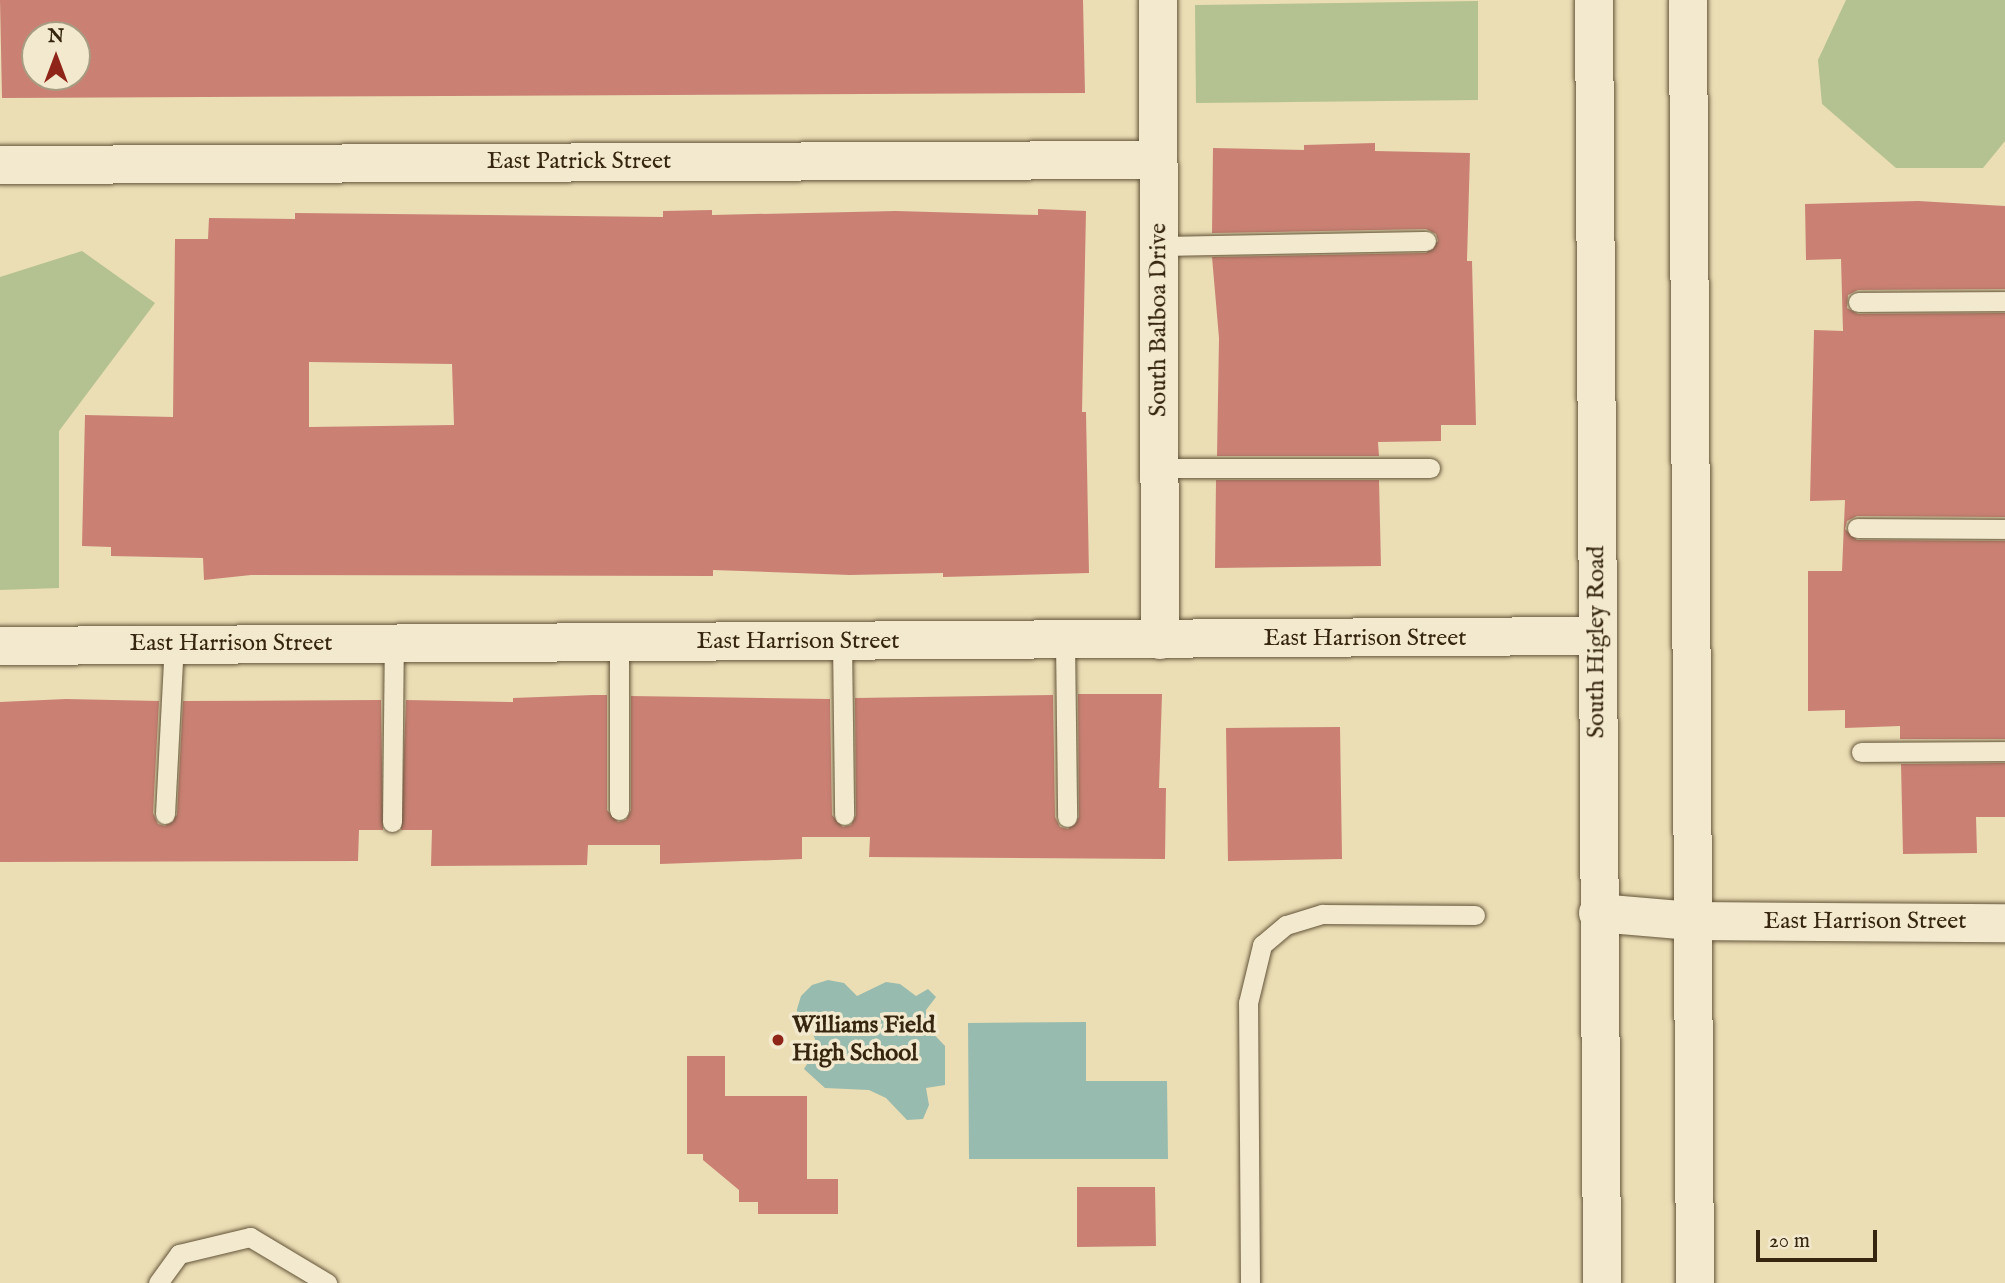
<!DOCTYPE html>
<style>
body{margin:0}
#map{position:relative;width:2005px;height:1283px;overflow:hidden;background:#ebddb4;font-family:"IM FELL English",serif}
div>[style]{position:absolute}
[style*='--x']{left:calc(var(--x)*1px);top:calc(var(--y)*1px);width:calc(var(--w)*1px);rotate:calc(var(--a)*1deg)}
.green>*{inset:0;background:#b3c290}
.water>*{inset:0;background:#98bbaf}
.building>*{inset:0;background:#ca8174}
.roads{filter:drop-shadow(0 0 2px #635439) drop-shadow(0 0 2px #635439)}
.lane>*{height:19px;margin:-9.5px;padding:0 9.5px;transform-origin:9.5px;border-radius:9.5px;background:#f2e9ce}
.street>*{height:38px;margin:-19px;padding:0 19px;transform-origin:19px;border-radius:19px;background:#f2e9ce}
.secondary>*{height:38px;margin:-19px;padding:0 19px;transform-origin:19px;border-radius:19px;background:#f2e9ce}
.dots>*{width:19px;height:19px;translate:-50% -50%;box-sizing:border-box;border:4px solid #f2e9ce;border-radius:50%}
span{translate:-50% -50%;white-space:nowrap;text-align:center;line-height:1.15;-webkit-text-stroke:7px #f2e9ce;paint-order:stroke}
.street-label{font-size:24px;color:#362610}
.poi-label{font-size:24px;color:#362610;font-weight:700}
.left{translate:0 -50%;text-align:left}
.north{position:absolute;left:21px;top:21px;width:70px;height:70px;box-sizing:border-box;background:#f2e9ce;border:2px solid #a79b82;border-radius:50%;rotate:0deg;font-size:19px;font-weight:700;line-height:28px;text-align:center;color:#362610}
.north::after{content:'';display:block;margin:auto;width:24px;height:32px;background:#8f2418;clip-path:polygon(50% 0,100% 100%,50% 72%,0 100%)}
.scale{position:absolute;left:1756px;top:1230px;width:121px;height:32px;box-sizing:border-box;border:4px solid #362610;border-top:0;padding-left:9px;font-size:21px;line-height:24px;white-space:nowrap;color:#362610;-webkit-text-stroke:5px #f2e9ce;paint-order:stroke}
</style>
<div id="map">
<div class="green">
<div style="clip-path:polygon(1846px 0,2005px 0,2005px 141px,1983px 168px,1896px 168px,1822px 104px,1818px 60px)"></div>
<div style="clip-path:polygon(1478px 1px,1478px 100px,1196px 103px,1195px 5px)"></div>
<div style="clip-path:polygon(82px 251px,155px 303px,59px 431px,59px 588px,0 590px,0 277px)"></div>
</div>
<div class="water">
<div style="clip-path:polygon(828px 980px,844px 983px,857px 996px,886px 982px,900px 984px,916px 996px,928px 989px,936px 997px,926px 1010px,926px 1026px,945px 1046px,945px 1085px,926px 1088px,929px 1105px,923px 1119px,907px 1120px,886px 1098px,869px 1090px,825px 1088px,804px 1069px,818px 1046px,812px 1032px,797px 1023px,797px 1009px,801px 996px,812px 985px)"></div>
<div style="clip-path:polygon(1086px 1022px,1086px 1081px,1167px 1081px,1168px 1159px,969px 1159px,968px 1023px)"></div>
</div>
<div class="building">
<div style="clip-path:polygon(evenodd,0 0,1083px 0,1085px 93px,2px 98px,0 0,35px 35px,77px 35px,77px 77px,35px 77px,35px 35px)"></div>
<div style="clip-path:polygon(1375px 143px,1375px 151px,1470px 153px,1467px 261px,1472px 261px,1476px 425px,1441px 425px,1441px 441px,1378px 442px,1379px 456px,1217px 456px,1219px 338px,1212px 257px,1426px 253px,1438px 241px,1436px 234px,1426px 229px,1212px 233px,1213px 148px,1304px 150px,1304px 145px)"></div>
<div style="clip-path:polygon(1918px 201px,2005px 206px,2005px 289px,1858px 290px,1848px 295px,1847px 308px,1858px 314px,2005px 313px,2005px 517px,1857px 516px,1847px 521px,1845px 529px,1857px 540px,2005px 541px,2005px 739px,1900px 739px,1900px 726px,1845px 728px,1845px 710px,1808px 711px,1808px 571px,1842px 571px,1845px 500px,1810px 501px,1814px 330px,1843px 331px,1841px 259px,1806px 260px,1805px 204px)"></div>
<div style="clip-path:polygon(evenodd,1038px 209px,1086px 211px,1082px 412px,1086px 412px,1089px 573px,943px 577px,943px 573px,850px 575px,713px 570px,713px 576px,251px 575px,204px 580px,203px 558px,111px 556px,111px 547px,82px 546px,85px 415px,173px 417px,175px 239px,208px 239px,209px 218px,295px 219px,295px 213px,663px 217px,663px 211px,712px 210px,712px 215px,896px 211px,1038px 215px,1038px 209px,309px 362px,452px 364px,454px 425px,309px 427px,309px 362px)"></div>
<div style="clip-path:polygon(1216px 480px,1379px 480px,1381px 566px,1215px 568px)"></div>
<div style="clip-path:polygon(1078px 694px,1162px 694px,1159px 788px,1166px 788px,1165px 859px,869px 857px,870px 837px,802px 837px,802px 859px,660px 864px,660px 845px,588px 845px,587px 865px,431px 866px,432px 830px,401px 830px,406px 700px,513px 702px,513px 698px,593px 695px,607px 695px,607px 810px,618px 822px,626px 820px,631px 810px,631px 696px,830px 699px,832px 815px,843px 827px,851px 825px,856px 815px,855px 698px,1053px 695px,1055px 817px,1060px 827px,1068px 829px,1079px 817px)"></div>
<div style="clip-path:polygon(66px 699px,159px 701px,153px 813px,158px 824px,165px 826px,177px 815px,183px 701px,381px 700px,383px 830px,359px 830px,358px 861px,0 862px,0 702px)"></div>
<div style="clip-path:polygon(1340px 727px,1342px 859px,1228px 861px,1226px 728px)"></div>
<div style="clip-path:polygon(2005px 763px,2005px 817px,1976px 817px,1977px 853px,1903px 854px,1901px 764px)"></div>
<div style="clip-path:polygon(687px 1056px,725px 1056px,725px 1096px,807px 1096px,807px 1179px,838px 1179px,838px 1214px,758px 1214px,758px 1202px,739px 1202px,739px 1190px,703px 1160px,703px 1154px,687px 1154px)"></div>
<div style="clip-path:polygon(1077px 1187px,1155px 1187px,1156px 1246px,1077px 1247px)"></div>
</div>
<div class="roads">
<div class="lane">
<div style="--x:1159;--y:246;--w:267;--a:-1.1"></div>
<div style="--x:1858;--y:302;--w:147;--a:-0.4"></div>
<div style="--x:1160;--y:468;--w:270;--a:0"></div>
<div style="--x:1857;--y:528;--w:148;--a:0.4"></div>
<div style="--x:842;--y:641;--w:174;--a:89.3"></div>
<div style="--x:1065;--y:641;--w:176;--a:89.3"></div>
<div style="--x:619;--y:643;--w:167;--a:90"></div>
<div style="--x:1861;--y:752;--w:144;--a:-0.4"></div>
<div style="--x:165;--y:814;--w:169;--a:-87"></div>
<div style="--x:392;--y:822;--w:179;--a:-89.4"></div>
<div style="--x:158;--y:1283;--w:36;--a:-54"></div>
<div style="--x:179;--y:1254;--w:73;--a:-13.5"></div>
<div style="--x:250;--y:1237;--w:90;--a:30.9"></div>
<div style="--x:1250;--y:1283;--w:280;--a:-90.4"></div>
<div style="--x:1248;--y:1003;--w:60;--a:-76.4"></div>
<div style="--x:1262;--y:945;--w:31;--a:-40"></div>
<div style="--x:1286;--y:925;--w:38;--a:-17"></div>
<div style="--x:1322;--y:914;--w:153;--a:0.4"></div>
</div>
<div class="street">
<div style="--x:1158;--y:0;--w:640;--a:89.82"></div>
<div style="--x:0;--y:165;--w:1158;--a:-0.25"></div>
<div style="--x:0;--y:646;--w:1597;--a:-0.36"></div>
<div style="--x:1598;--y:913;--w:94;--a:4.9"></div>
<div style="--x:1692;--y:921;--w:313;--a:0.4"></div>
</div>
<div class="secondary">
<div style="--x:1594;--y:0;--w:1283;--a:89.64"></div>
<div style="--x:1688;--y:0;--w:1283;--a:89.69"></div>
</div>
</div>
<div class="dots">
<div style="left:778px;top:1040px;background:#8f2418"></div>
</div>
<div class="street-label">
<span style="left:579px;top:162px">East Patrick Street</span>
<span style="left:1159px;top:320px;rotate:-90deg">South Balboa Drive</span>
<span style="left:1365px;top:639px">East Harrison Street</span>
<span style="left:798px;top:642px">East Harrison Street</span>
<span style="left:1597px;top:642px;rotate:-90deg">South Higley Road</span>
<span style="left:231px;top:644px">East Harrison Street</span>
<span style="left:1865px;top:922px">East Harrison Street</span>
</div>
<div class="poi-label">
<span class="left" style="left:792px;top:1040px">Williams Field<br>High School</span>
</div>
<div class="north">N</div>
<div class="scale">20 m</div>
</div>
